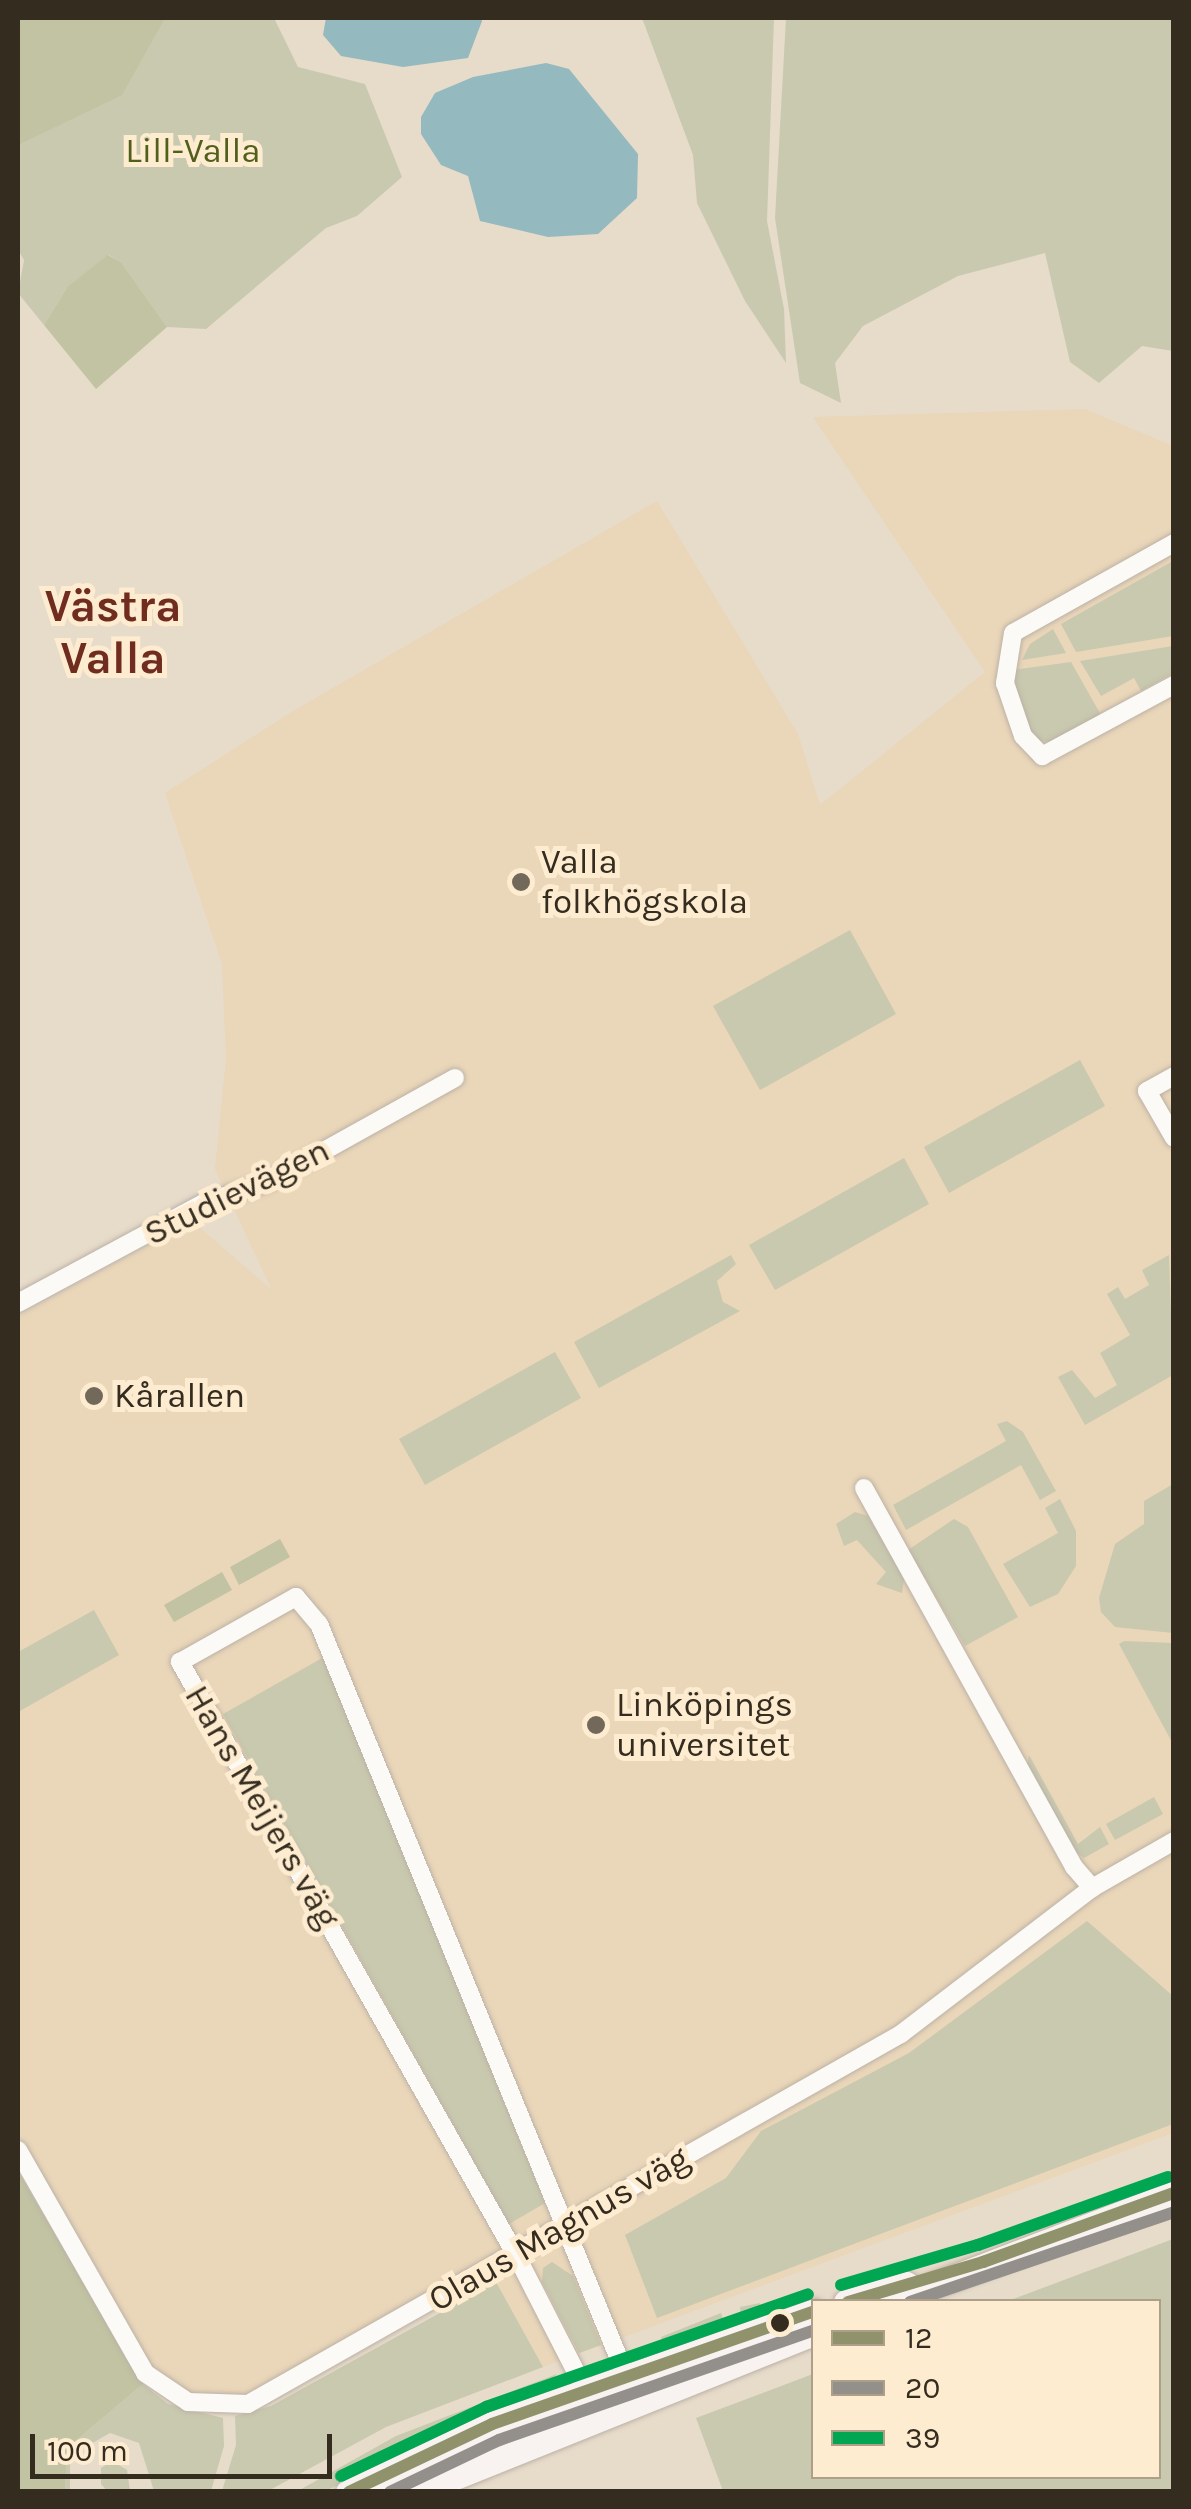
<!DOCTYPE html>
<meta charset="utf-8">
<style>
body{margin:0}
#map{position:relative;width:1191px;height:2509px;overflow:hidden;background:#e7dbca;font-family:Karla,sans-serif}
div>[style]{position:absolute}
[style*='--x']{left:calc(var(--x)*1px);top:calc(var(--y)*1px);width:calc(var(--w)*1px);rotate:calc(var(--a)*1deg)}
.built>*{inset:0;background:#ead6b9}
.green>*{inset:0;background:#c9c9af}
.forest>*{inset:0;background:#c1c3a2}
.water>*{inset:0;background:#94b9be}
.roads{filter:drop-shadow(0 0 2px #bbb2a5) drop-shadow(0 0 2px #bbb2a5)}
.street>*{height:18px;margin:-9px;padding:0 9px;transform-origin:9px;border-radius:9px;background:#fbfaf7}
.secondary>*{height:25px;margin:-12.5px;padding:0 12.5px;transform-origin:12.5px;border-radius:12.5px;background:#f8f3f0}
.bus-1>*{height:12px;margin:-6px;padding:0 6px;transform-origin:6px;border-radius:6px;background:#8f926a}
.bus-2>*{height:12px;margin:-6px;padding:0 6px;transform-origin:6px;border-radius:6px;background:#93908c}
.bus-3>*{height:12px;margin:-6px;padding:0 6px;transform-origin:6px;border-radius:6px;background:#00a651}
.dots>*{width:28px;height:28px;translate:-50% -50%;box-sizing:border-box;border:5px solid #feecd1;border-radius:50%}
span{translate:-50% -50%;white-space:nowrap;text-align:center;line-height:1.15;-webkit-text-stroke:10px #feecd1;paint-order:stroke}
.park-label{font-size:35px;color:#505f1a}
.poi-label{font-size:35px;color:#342c1f}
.left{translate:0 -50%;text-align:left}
.street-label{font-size:35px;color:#342c1f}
.district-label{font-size:45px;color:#702c1e;font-weight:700}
.frame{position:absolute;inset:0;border:20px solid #342c1f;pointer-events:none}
.legend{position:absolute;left:811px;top:2299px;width:350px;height:180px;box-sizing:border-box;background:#feecd1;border:2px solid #ad9f8a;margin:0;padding:12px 18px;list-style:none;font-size:30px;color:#342c1f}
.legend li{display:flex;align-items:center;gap:20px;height:50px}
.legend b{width:50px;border:2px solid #ad9f8a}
.scale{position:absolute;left:30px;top:2434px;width:302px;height:45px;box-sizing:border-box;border:5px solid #342c1f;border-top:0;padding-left:12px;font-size:30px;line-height:35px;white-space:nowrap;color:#342c1f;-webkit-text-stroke:8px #feecd1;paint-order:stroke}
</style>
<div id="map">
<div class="built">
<div style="clip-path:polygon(1085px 409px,1173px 446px,1173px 2133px,543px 2367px,485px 2263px,247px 2396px,200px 2396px,173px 2386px,149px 2365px,18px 2135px,18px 1316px,192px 1221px,272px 1290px,215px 1169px,226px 1058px,222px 964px,165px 793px,293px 711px,657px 501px,798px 734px,820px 805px,985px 672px,813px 417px)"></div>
</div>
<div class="green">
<div style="clip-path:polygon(33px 18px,274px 18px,298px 67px,365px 84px,402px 177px,357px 216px,326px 228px,206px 329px,167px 327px,121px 262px,109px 255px,68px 286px,44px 325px,18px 293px,24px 260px,18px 250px,18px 47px)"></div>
<div style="clip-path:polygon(642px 18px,774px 18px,767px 221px,784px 309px,786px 363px,745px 301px,697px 203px,693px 155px)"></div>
<div style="clip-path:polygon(786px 18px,1173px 18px,1173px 351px,1142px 346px,1099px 383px,1070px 362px,1045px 253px,958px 276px,863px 326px,835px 363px,841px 403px,800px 383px,775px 218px)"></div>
<div style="clip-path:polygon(1173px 561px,1173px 636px,1076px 652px,1061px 624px)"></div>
<div style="clip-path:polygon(1053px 629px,1066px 653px,1022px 660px,1030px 644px)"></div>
<div style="clip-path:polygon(1173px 646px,1173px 673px,1141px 691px,1134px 678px,1101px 696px,1080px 661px)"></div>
<div style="clip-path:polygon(1071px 662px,1101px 715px,1048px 742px,1034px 740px,1014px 707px,1012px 670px)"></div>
<div style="clip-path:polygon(850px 930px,896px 1014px,760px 1090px,713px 1006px)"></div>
<div style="clip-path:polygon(1080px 1060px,1105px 1106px,949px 1193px,924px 1147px)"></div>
<div style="clip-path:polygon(904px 1158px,929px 1204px,775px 1290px,749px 1245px)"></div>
<div style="clip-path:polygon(731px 1255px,736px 1264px,717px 1281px,723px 1302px,740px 1311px,599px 1388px,574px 1342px)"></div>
<div style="clip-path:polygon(1169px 1255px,1173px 1375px,1085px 1425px,1058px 1377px,1072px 1370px,1095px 1398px,1117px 1385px,1100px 1353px,1130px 1335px,1107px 1294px,1118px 1287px,1125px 1299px,1149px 1285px,1142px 1270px)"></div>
<div style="clip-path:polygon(555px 1352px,581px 1398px,425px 1485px,399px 1439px)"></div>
<div style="clip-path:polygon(1007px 1421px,1023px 1432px,1056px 1491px,1040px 1500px,1021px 1465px,906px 1530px,893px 1505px,1006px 1441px,997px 1424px)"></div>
<div style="clip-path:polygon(1173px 1484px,1173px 1633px,1115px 1627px,1101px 1612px,1099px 1598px,1115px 1544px,1144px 1524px,1144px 1501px)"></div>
<div style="clip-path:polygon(1060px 1499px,1076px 1531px,1076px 1566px,1058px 1594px,1030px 1607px,1003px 1564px,1058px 1533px,1045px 1508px)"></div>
<div style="clip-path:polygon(855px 1512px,868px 1516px,904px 1579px,902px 1593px,876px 1584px,886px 1572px,857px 1540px,844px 1546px,836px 1524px)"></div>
<div style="clip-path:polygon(954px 1519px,968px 1527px,1018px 1617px,965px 1646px,908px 1550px)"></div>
<div style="clip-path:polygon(94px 1610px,119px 1655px,18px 1712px,18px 1652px)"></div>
<div style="clip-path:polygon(1124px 1641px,1173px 1643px,1173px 1744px,1119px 1644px)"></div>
<div style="clip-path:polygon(324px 1657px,545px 2203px,509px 2224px,223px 1714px)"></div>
<div style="clip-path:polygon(1029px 1755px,1078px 1844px,1100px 1827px,1109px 1844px,1084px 1858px,1077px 1853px,1027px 1765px)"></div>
<div style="clip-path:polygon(1154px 1797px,1163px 1814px,1115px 1840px,1106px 1824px)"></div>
<div style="clip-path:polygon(1087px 1921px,1173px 1996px,1173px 2124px,657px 2318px,625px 2235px,726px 2178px,761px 2131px,909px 2053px)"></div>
<div style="clip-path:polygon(1173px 2239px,1173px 2491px,723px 2491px,696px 2418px,813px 2374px,814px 2476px,1158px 2476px,1158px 2302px,1008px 2301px)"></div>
<div style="clip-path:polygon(552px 2262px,573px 2276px,601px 2345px,579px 2353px,542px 2282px,543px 2268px)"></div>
<div style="clip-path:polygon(496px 2282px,543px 2367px,386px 2427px,268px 2491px,222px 2491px,236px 2445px,235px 2416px,271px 2406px)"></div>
<div style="clip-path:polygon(760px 2303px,761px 2311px,730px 2329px,666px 2351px,661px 2337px,721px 2313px,724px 2322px,741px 2317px,740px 2307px)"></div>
<div style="clip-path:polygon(557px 2374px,538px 2395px,325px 2491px,296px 2492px,396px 2436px)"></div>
<div style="clip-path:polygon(143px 2384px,168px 2404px,223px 2418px,224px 2446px,211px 2491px,154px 2491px,139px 2443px,110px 2433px,80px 2450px,70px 2465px,70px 2491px,65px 2491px,67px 2448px)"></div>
<div style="clip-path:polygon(112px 2461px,127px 2470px,130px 2491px,107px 2491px,101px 2484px,101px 2468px)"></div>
</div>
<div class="forest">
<div style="clip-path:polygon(18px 18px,165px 18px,122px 95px,18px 145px)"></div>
<div style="clip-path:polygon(108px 255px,121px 262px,167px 327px,96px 389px,44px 325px,68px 286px)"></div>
<div style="clip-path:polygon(280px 1539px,290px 1557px,239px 1585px,230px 1567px)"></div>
<div style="clip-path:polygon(222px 1572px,232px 1590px,174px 1622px,164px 1605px)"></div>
<div style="clip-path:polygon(18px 2171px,143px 2384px,67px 2448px,65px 2491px,18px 2491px)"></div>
</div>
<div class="water">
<div style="clip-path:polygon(326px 18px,481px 18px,482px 21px,468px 58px,403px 67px,341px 56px,323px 35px)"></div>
<div style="clip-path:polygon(546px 63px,569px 69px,638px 154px,637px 198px,598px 234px,548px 237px,480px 221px,468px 176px,441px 165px,421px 134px,421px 117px,435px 93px,473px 77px)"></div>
</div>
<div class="roads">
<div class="street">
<div style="--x:1174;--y:543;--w:184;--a:150.8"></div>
<div style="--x:1013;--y:633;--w:51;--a:99.1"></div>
<div style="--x:1005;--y:683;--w:56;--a:71.2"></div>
<div style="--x:1023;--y:736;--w:28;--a:46"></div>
<div style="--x:1042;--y:756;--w:150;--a:-28.3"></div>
<div style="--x:1174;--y:1076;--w:31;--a:151"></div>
<div style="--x:1147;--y:1091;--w:54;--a:60.1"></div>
<div style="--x:18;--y:1303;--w:211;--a:-28.3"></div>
<div style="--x:204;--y:1203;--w:67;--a:-18.2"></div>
<div style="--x:268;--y:1182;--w:214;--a:-29.1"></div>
<div style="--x:864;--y:1488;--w:433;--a:61"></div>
<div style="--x:1074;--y:1867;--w:28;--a:49"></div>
<div style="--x:18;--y:2150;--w:257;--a:60.3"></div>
<div style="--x:145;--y:2373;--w:52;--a:34"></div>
<div style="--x:188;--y:2402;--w:60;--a:1.9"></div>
<div style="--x:248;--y:2404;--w:751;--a:-29.54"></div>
<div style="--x:901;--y:2034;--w:240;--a:-37.4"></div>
<div style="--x:1092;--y:1888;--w:95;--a:-29.8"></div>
<div style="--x:599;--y:2417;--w:182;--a:-117.1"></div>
<div style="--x:516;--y:2255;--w:682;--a:-119.54"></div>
<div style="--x:180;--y:1662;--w:133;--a:-29.3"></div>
<div style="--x:296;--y:1597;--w:35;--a:50"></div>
<div style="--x:319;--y:1624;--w:841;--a:67.79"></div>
</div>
<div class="secondary">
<div style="--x:846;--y:2302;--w:63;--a:-16.7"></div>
<div style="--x:889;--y:2302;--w:305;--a:-20.9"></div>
<div style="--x:348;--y:2492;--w:159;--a:-25.3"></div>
<div style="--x:492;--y:2424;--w:341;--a:-19.3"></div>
<div style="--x:418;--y:2492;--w:427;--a:-21.9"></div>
</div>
</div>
<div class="bus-1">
<div style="--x:848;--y:2302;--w:141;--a:-16.5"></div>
<div style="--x:983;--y:2262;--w:203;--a:-19.9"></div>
<div style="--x:349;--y:2492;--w:158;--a:-25.4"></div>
<div style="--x:492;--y:2424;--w:341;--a:-19.3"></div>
</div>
<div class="bus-2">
<div style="--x:910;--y:2302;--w:279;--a:-18.8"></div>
<div style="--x:390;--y:2492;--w:121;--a:-25.5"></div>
<div style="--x:499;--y:2440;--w:334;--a:-19.2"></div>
</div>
<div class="bus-3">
<div style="--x:841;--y:2285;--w:143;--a:-16.3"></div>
<div style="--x:978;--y:2245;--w:202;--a:-19.7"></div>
<div style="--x:341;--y:2476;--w:161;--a:-25.4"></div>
<div style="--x:486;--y:2407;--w:341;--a:-19.3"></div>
</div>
<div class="dots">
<div style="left:521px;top:882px;background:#73695b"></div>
<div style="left:94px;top:1396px;background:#73695b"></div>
<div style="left:596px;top:1725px;background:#73695b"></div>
<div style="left:780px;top:2323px;background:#342c1f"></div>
</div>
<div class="park-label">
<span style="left:193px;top:151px">Lill-Valla</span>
</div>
<div class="poi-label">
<span class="left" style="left:541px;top:882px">Valla<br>folkhögskola</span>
<span class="left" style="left:114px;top:1396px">Kårallen</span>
<span class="left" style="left:616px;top:1725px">Linköpings<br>universitet</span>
</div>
<div class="street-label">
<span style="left:237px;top:1192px;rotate:-26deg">Studievägen</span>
<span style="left:262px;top:1807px;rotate:60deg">Hans Meijers väg</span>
<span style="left:559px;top:2229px;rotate:-30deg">Olaus Magnus väg</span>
</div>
<div class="district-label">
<span style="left:113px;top:633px">Västra<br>Valla</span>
</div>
<div class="frame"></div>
<ul class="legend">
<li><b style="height:12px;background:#8f926a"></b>12</li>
<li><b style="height:12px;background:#93908c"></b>20</li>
<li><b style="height:12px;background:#00a651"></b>39</li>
</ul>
<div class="scale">100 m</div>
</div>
